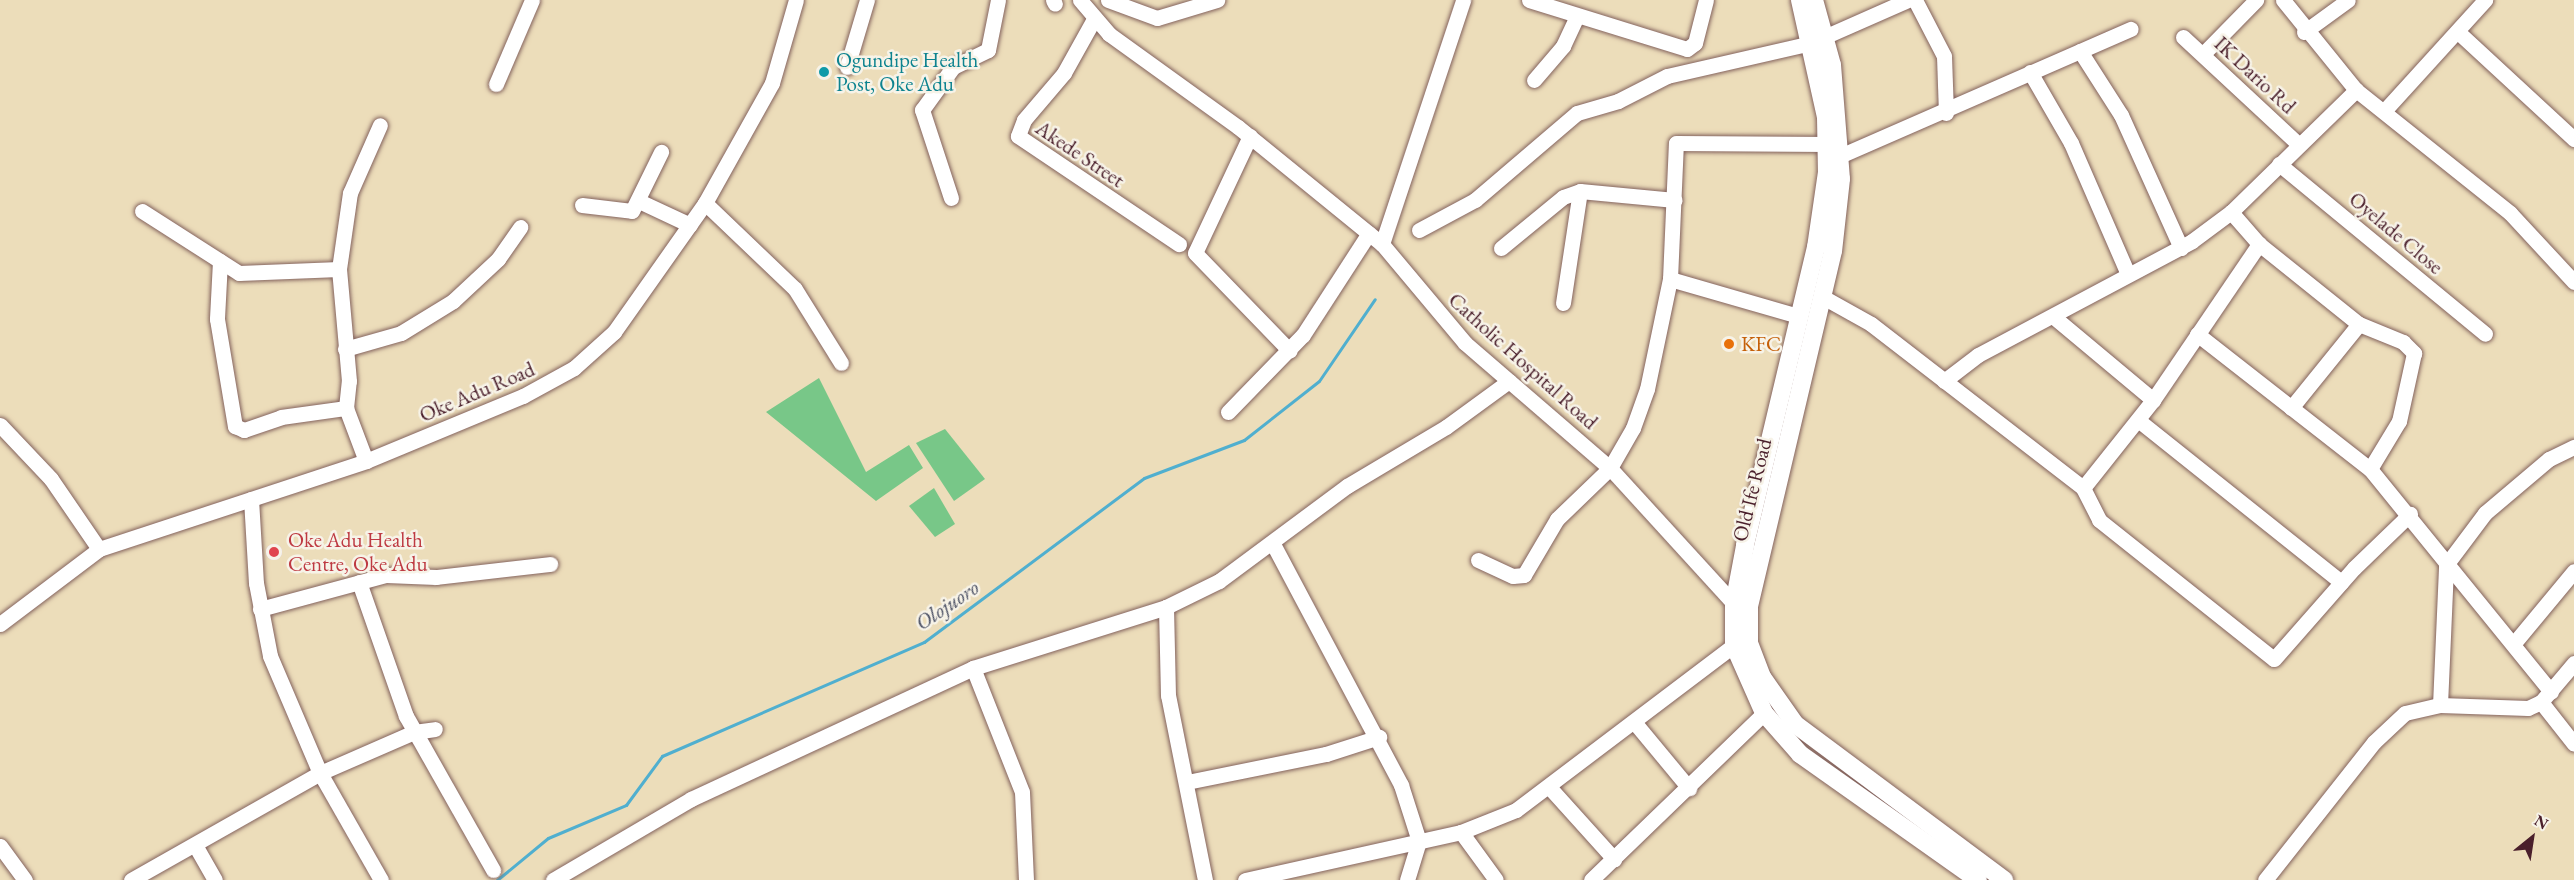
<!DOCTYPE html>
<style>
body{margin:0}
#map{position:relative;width:2574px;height:880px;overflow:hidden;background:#ecddba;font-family:"EB Garamond",serif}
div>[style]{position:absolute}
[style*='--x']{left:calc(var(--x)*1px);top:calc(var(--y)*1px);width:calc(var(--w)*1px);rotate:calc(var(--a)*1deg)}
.built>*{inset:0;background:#dfd5f5}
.round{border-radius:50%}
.green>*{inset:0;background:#78c788}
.stream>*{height:3px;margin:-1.5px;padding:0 1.5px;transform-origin:1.5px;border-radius:1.5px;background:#50afcf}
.roads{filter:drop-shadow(0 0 2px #83625d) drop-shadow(0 0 2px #83625d)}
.minor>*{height:15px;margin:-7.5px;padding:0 7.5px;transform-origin:7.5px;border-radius:7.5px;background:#fff}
.major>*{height:18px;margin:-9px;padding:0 9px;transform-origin:9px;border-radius:9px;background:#fff}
.dots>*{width:16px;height:16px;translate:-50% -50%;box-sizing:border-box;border:3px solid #f7f3e8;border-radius:50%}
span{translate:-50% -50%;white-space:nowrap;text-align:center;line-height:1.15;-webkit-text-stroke:5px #f7f3e8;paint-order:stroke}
.culture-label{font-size:21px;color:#0d838f}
.left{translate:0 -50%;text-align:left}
.street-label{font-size:21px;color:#4a1f2b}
.food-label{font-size:21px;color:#c56008}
.health-label{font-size:21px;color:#be3a42}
.water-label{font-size:22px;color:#4c5164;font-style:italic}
.north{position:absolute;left:2502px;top:808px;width:60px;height:60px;-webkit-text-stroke:4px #f7f3e8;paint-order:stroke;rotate:30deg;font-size:16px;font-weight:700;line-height:24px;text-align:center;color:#4a1f2b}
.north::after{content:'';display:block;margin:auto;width:21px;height:27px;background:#4a1f2b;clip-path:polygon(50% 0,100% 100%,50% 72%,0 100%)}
</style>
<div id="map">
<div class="built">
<div class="round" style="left:266px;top:544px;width:16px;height:16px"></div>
</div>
<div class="green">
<div style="clip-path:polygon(819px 378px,866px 472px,909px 445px,923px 468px,876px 501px,766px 412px)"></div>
<div style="clip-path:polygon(945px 429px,985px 479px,954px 501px,916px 443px)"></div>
<div style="clip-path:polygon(934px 488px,955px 524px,935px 537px,909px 506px)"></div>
</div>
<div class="stream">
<div style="--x:497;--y:880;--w:66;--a:-39.5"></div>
<div style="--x:548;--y:838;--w:85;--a:-22.9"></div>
<div style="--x:626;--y:805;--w:61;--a:-53.7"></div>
<div style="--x:662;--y:756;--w:286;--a:-23.5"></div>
<div style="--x:924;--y:642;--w:274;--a:-36.7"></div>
<div style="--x:1144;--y:478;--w:107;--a:-20.8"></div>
<div style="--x:1244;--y:440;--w:95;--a:-38.2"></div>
<div style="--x:1319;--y:381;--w:99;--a:-55.7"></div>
</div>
<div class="roads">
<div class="minor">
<div style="--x:1053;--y:0;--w:4;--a:63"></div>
<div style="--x:1080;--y:0;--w:45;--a:49.5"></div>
<div style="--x:1109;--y:34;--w:159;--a:35.8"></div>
<div style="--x:1238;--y:127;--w:186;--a:39.1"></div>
<div style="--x:1382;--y:244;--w:129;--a:50"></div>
<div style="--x:1465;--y:343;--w:191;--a:40.8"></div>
<div style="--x:1610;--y:468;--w:184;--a:47.6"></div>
<div style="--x:1108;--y:0;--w:52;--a:20.2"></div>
<div style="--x:1157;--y:18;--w:63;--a:-16.7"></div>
<div style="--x:1529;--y:0;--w:165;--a:17.2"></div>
<div style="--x:1687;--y:49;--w:10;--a:-37"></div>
<div style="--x:1695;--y:43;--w:44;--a:-75.7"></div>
<div style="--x:1915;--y:0;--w:63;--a:62.6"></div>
<div style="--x:1944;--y:56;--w:57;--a:88"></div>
<div style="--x:2283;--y:0;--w:116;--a:51"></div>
<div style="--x:2356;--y:90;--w:197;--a:38.6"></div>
<div style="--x:2510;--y:213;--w:94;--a:47.2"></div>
<div style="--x:1094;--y:19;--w:62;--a:119.1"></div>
<div style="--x:1064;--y:73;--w:62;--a:130.4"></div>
<div style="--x:1024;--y:120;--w:17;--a:111"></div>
<div style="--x:1018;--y:136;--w:194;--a:33.9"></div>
<div style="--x:2304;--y:32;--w:54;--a:-36"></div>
<div style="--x:2458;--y:32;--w:158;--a:42.7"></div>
<div style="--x:1824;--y:37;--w:92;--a:-23.8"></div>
<div style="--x:2183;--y:37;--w:157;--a:42.9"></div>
<div style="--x:2080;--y:51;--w:76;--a:57.4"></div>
<div style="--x:2121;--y:115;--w:146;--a:65.7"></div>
<div style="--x:2203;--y:54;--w:76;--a:-45.5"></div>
<div style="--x:847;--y:67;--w:70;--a:-73.4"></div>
<div style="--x:2030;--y:72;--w:82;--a:60"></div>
<div style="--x:2071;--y:143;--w:143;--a:66.5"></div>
<div style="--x:1534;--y:80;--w:45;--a:-49.5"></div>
<div style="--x:1563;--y:46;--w:33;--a:-65"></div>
<div style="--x:496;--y:84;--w:91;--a:-66.8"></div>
<div style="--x:2385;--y:110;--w:149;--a:-47.7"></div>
<div style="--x:1250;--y:136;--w:129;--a:115.2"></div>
<div style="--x:1195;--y:253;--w:136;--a:45.9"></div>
<div style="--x:1842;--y:155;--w:315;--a:-23.6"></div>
<div style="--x:2279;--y:164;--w:267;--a:39.5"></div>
<div style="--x:951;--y:198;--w:93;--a:-108.2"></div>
<div style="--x:922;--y:110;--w:53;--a:-54.2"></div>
<div style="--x:953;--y:67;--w:39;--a:-26"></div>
<div style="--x:988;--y:50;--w:51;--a:-78.7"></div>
<div style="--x:641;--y:202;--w:54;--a:25.1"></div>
<div style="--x:705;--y:203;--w:124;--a:43.7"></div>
<div style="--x:795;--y:289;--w:87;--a:58.1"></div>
<div style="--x:582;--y:205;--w:50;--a:6.8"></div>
<div style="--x:632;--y:211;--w:66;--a:-63.8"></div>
<div style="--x:142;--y:211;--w:115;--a:32.6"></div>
<div style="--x:239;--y:273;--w:100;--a:-2.3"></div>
<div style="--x:2231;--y:212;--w:43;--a:48.8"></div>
<div style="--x:2259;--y:244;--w:128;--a:38.7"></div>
<div style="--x:2359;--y:324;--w:48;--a:22.2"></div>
<div style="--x:2403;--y:342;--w:16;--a:45"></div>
<div style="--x:2414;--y:353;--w:70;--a:102.4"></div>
<div style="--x:2399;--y:421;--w:56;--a:121.1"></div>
<div style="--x:1419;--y:230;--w:64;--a:-28.2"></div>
<div style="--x:1475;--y:200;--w:134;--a:-40.5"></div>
<div style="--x:1577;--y:113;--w:43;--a:-16.3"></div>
<div style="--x:1618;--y:101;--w:55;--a:-27"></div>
<div style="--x:1667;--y:76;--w:148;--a:-12.9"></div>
<div style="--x:1382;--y:244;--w:257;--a:-71.6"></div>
<div style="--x:1501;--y:248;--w:80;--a:-39.4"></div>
<div style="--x:1563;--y:197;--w:18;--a:-19"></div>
<div style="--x:1580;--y:191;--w:95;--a:5.4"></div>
<div style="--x:220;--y:261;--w:58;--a:93"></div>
<div style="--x:217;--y:319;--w:109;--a:80.5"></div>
<div style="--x:235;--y:426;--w:10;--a:24"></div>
<div style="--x:244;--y:430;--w:39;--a:-19"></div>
<div style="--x:281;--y:417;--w:66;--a:-7.9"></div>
<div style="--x:1670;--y:279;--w:133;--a:16.1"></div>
<div style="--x:1821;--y:296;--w:57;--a:29.2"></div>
<div style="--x:1871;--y:324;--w:268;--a:37.7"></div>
<div style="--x:2083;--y:488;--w:36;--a:63"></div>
<div style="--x:2099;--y:520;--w:223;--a:38.5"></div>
<div style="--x:2274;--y:659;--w:121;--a:-48.7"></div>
<div style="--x:2354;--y:568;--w:78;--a:-44"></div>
<div style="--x:1563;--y:303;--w:113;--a:-81.4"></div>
<div style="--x:2055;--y:318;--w:128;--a:39.9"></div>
<div style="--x:2197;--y:334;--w:219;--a:38"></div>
<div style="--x:2370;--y:469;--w:287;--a:50.9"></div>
<div style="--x:345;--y:349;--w:58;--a:-15.9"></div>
<div style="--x:401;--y:333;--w:61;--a:-31.6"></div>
<div style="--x:453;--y:301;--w:62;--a:-43"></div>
<div style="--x:498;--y:259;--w:39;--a:-55"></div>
<div style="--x:1944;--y:381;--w:43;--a:-37.4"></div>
<div style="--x:1978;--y:355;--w:242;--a:-28"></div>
<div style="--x:2192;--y:241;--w:49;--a:-36.6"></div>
<div style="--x:2231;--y:212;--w:175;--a:-44.3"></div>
<div style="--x:2291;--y:408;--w:108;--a:-51"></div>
<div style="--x:1228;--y:412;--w:107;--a:-45.8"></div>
<div style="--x:1303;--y:335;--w:121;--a:-57.1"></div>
<div style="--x:2138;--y:420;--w:260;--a:38.6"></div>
<div style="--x:0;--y:425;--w:74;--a:46.6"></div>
<div style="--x:51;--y:479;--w:85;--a:55.6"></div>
<div style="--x:366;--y:461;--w:57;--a:-110.7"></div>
<div style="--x:346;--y:408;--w:27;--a:-84"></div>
<div style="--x:349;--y:381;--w:112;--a:-95.1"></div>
<div style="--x:339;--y:269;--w:77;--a:-81.8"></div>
<div style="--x:350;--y:193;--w:74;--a:-66.2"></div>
<div style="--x:2083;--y:488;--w:112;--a:-51.5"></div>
<div style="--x:2153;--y:400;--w:189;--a:-55.8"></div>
<div style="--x:251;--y:499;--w:84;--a:86.6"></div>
<div style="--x:256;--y:583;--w:74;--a:79.1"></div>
<div style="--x:270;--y:656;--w:127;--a:66.9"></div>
<div style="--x:320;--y:773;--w:123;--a:60.3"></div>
<div style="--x:1273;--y:544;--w:273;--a:62"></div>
<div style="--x:1401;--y:785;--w:59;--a:72.2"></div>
<div style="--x:1419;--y:841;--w:41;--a:107.1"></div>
<div style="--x:1478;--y:560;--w:38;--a:25"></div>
<div style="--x:1513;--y:576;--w:11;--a:-5"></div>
<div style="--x:1524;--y:575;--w:65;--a:-59.5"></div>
<div style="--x:1557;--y:519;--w:74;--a:-43.9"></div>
<div style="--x:1610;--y:468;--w:46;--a:-60.1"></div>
<div style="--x:1633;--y:428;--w:41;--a:-70.3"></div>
<div style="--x:1647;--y:389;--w:112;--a:-78.2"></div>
<div style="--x:1670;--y:279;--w:136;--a:-87.5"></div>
<div style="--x:1676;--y:143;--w:153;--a:0.4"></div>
<div style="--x:359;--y:582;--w:142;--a:70.7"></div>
<div style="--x:406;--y:716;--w:177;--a:60.5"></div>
<div style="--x:1166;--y:607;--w:88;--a:88.7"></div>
<div style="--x:1168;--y:695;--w:189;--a:78.7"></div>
<div style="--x:260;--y:609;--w:131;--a:-15.1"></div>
<div style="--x:386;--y:575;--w:50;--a:2.3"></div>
<div style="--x:436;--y:577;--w:115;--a:-6.5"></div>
<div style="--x:0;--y:624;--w:124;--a:-37.1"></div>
<div style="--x:99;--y:549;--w:281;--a:-18.2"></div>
<div style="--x:366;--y:461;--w:170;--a:-22.5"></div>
<div style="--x:523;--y:396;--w:58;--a:-28.8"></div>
<div style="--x:574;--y:368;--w:54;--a:-42"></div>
<div style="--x:614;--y:332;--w:158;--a:-54.8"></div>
<div style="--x:705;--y:203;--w:137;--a:-60.8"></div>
<div style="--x:772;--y:83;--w:86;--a:-73.9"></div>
<div style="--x:2515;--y:642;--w:92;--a:-50.3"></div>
<div style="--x:973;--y:668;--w:133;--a:68.4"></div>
<div style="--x:1022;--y:792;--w:88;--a:87.4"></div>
<div style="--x:2541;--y:702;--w:53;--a:51.8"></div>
<div style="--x:2440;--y:705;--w:140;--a:-87.5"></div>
<div style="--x:2446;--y:565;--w:65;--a:-53.1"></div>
<div style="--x:2485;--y:513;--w:84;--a:-40.2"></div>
<div style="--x:2549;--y:459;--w:28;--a:-26"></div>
<div style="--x:1635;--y:723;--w:85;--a:50.3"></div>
<div style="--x:1187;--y:782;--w:142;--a:-11.4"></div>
<div style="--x:1326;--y:754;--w:56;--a:-17.8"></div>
<div style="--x:1550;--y:788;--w:96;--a:48"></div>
<div style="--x:1461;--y:832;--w:59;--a:53.9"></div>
<div style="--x:195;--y:845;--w:40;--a:60.3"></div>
<div style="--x:0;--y:846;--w:42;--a:53.7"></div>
<div style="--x:131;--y:880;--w:217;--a:-29.5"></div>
<div style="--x:320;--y:773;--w:103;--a:-23.6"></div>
<div style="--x:414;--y:732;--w:21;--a:-8"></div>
<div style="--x:553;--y:880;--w:160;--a:-30.4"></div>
<div style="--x:691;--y:799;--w:311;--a:-24.9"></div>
<div style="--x:973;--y:668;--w:202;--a:-17.5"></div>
<div style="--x:1166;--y:607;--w:59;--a:-26.1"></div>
<div style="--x:1219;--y:581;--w:159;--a:-36.6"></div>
<div style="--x:1347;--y:486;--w:115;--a:-30.8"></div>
<div style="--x:1446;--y:427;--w:78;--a:-36.1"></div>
<div style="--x:1245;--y:880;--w:221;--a:-12.5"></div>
<div style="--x:1461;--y:832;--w:59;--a:-21.8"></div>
<div style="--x:1516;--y:810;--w:273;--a:-37.1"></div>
<div style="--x:1591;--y:880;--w:240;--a:-44"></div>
<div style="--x:2265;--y:880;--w:176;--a:-51.7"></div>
<div style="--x:2374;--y:742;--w:42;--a:-43.1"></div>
<div style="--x:2405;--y:713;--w:36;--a:-13"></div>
<div style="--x:2440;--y:705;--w:88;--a:2"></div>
<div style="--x:2528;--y:708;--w:14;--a:-25"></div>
<div style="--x:2541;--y:702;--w:51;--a:-49.8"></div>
</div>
<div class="major">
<div style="--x:1800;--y:0;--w:120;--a:77.5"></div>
<div style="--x:1826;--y:117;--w:55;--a:89"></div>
<div style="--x:1827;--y:172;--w:76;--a:98.3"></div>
<div style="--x:1816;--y:247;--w:307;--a:103.4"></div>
<div style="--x:1745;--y:546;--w:59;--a:100.7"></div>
<div style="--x:1734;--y:604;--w:41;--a:90"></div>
<div style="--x:1734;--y:645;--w:74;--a:66.2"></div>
<div style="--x:1764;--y:713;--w:55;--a:48.7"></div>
<div style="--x:1800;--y:754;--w:218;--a:35.3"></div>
<div style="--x:1814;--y:0;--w:67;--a:74.5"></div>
<div style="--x:1832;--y:65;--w:114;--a:85.5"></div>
<div style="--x:1841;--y:179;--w:72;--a:96.3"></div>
<div style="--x:1833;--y:251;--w:364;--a:103.3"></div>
<div style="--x:1749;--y:605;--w:38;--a:90"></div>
<div style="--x:1749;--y:643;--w:36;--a:69"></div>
<div style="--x:1762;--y:677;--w:57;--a:54.9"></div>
<div style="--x:1795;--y:724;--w:261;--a:36.7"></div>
</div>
</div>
<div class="dots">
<div style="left:824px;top:72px;background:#0f9aa8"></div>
<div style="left:1729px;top:344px;background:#e8710a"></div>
<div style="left:274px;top:552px;background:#e0444e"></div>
</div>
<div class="culture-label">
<span class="left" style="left:836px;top:72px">Ogundipe Health<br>Post, Oke Adu</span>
</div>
<div class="street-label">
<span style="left:2255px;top:75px;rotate:43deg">IK Dario Rd</span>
<span style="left:1080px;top:154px;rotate:34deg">Akede Street</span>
<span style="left:2396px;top:233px;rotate:40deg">Oyelade Close</span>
<span style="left:1523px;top:361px;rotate:42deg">Catholic Hospital Road</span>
<span style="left:477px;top:392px;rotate:-23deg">Oke Adu Road</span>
<span style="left:1752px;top:490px;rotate:-76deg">Old Ife Road</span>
</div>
<div class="food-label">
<span class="left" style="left:1741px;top:344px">KFC</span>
</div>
<div class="health-label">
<span class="left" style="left:288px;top:552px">Oke Adu Health<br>Centre, Oke Adu</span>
</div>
<div class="water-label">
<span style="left:947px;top:605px;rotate:-34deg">Olojuoro</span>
</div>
<div class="north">N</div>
</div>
